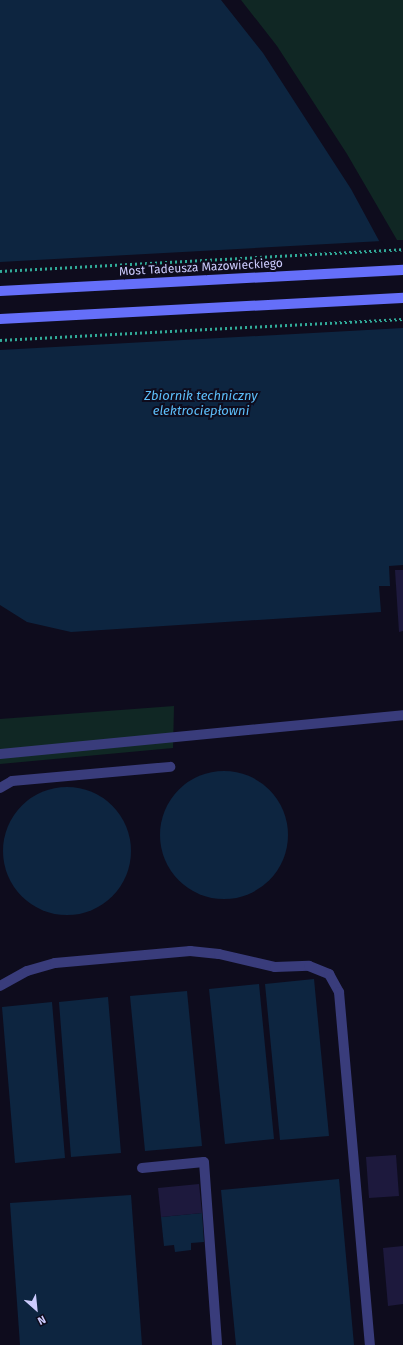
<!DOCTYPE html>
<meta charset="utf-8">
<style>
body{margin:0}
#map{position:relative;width:403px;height:1345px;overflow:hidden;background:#0e0c1d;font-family:"Fira Sans",sans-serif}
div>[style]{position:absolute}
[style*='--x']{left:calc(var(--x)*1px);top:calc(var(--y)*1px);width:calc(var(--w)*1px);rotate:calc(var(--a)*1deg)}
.green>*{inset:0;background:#102724}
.water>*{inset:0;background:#0d2540}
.round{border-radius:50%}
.pier>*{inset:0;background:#0e0c1d}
.building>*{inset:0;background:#1d193d}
.path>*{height:2.5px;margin-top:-1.25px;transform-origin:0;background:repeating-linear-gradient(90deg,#31aa98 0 2px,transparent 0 5px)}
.lane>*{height:10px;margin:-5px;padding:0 5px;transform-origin:5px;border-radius:5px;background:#393c7b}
.secondary>*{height:10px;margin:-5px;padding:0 5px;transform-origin:5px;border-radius:5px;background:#656ff9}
span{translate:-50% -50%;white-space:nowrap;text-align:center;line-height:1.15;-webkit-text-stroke:4px #0e0c1d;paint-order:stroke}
.street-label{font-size:12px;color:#cccbfd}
.water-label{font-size:13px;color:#5dbef9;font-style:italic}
.north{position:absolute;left:16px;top:1289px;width:40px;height:40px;-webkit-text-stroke:3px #0e0c1d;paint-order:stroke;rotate:153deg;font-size:11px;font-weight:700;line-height:16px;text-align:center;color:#cccbfd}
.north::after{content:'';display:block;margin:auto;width:14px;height:18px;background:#cccbfd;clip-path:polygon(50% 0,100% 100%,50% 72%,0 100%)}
</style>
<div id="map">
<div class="green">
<div style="clip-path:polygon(241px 0,403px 0,403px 240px,397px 240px,347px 154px,277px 46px)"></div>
<div style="clip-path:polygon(174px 706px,173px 748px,0 764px,0 719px)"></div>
</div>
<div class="water">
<div style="clip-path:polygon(0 0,221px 0,263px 53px,351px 189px,403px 285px,403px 565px,389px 566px,390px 586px,379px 586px,381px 612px,71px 632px,27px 622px,0 605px)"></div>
<div class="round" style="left:160px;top:771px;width:128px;height:128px"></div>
<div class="round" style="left:3px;top:787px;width:128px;height:128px"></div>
<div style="clip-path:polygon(314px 979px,329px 1136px,280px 1140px,265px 984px)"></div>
<div style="clip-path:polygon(259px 984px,274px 1139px,225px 1144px,209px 989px)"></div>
<div style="clip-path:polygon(187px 991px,202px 1146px,145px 1151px,130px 996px)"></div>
<div style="clip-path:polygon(108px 997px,121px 1153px,71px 1157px,59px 1002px)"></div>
<div style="clip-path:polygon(52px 1002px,65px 1158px,15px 1163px,2px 1007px)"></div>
<div style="clip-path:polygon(339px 1179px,354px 1345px,236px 1345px,221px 1190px)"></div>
<div style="clip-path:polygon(131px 1195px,142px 1345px,20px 1345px,10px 1203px)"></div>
<div style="clip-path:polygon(202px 1213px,204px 1242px,191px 1243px,191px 1250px,175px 1252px,174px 1245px,164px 1246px,161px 1217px)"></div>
</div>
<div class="pier">
<div style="clip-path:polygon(382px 241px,403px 280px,403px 328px,0 350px,0 262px)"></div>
</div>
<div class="building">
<div style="clip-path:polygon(395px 570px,403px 570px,403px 631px,399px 632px)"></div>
<div style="clip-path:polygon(396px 1155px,399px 1196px,369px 1198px,366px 1157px)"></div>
<div style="clip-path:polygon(199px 1184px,202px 1213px,161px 1217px,158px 1188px)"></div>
<div style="clip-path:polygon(403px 1246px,403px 1304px,388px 1306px,383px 1248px)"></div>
</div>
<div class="path">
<div style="--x:0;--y:271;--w:404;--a:-3.1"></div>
<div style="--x:0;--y:340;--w:404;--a:-3"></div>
</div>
<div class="lane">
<div style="--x:0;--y:754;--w:405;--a:-5.5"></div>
<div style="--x:0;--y:788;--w:14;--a:-30"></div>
<div style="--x:12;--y:781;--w:159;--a:-5.1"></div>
<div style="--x:0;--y:986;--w:31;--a:-29"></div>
<div style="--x:27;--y:971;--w:29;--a:-16"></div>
<div style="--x:55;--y:963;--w:136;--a:-5.1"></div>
<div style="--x:190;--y:951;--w:29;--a:6"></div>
<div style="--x:219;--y:954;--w:57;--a:13.1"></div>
<div style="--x:275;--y:967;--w:34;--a:-2"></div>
<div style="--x:309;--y:966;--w:22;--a:22"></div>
<div style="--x:329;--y:974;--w:21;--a:61"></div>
<div style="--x:339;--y:992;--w:354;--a:85"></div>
<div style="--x:142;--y:1168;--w:62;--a:-5.5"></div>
<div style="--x:204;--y:1162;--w:183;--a:85.9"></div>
</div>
<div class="secondary">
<div style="--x:0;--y:291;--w:404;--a:-3"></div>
<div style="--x:0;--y:319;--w:404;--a:-3"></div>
</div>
<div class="street-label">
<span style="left:201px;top:268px;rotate:-3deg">Most Tadeusza Mazowieckiego</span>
</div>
<div class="water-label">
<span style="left:201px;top:404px">Zbiornik techniczny<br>elektrociepłowni</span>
</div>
<div class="north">N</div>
</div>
